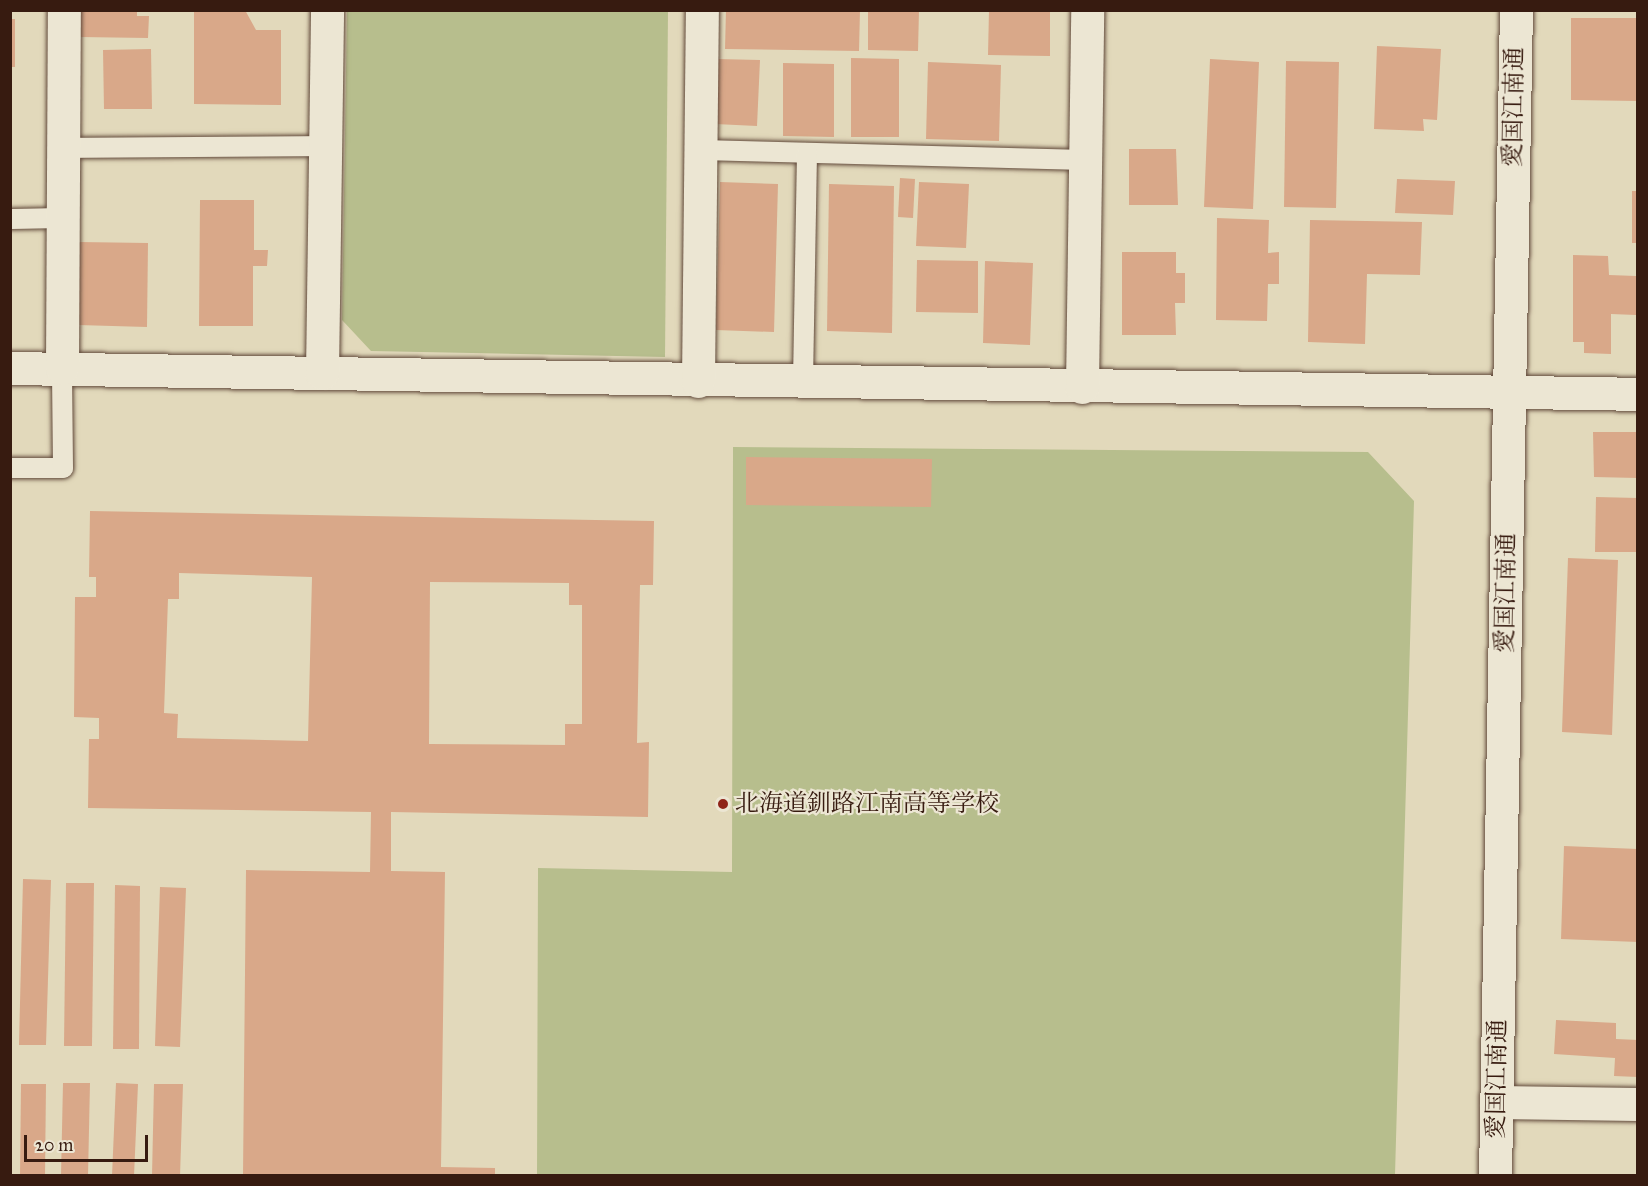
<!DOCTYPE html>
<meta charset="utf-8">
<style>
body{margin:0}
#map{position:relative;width:1648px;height:1186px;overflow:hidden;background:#e2d9bb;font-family:"IM FELL Great Primer","Noto Serif JP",serif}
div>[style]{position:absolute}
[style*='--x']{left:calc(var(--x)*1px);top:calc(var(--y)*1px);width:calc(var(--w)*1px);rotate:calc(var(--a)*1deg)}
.green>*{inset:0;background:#b7be8d}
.building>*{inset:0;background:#d9a889}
.roads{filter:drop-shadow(0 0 2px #624a3b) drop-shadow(0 0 2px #624a3b)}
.service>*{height:20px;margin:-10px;padding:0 10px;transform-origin:10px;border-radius:10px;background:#ece6d3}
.minor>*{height:33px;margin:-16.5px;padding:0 16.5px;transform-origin:16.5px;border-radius:16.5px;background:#ece6d3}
.dots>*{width:16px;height:16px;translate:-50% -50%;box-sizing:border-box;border:3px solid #ece6d3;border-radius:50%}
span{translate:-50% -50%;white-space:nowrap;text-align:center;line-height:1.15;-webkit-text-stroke:4.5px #ece6d3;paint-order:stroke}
.street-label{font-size:24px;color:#371b10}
.poi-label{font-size:24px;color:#371b10}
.left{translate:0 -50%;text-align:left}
.frame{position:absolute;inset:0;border:12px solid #371b10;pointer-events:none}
.scale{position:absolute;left:24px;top:1135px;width:124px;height:27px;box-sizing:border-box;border:3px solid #371b10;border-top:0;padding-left:8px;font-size:18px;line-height:21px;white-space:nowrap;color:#371b10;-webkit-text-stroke:4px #ece6d3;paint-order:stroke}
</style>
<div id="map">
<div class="green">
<div style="clip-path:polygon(347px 11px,668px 11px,665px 357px,371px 351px,342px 320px)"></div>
<div style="clip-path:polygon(733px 447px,1368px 452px,1414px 501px,1395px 1175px,537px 1176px,538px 868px,732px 872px)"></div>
</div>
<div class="building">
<div style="clip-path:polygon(80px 10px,137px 10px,137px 16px,149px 16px,148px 38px,80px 37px)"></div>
<div style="clip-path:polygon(194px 10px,245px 10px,256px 30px,281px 30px,281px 105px,194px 104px)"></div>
<div style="clip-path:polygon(726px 10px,860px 10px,859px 51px,725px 49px)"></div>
<div style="clip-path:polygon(868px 10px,919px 10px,918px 51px,868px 50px)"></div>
<div style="clip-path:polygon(989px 10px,1050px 10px,1050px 56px,988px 55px)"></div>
<div style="clip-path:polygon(1571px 18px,1638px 18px,1638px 101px,1571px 100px)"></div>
<div style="clip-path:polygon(10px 19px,15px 19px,15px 67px,10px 67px)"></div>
<div style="clip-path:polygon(1377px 46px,1441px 49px,1437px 120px,1423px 119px,1424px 131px,1374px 129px)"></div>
<div style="clip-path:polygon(151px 49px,152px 109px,104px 109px,103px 50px)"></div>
<div style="clip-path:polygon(851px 58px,899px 59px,899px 137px,851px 137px)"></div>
<div style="clip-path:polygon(717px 59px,760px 60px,757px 126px,715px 124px)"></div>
<div style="clip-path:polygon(1210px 59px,1259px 62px,1253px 209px,1204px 207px)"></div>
<div style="clip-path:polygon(1286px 61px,1339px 62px,1336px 208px,1284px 207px)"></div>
<div style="clip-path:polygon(928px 62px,1001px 65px,999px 141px,926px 139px)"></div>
<div style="clip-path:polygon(783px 63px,834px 64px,834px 137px,783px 136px)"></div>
<div style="clip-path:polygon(1129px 149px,1176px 149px,1178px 205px,1129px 205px)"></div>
<div style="clip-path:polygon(900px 178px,915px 179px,913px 218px,898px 217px)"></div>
<div style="clip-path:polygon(1397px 179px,1455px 181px,1453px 215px,1395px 213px)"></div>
<div style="clip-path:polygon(720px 182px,778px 184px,774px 332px,716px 330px)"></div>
<div style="clip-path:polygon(919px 182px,969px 184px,966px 248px,916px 246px)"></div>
<div style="clip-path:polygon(829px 184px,894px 186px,892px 333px,827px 331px)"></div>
<div style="clip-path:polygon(1632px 191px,1638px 191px,1638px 243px,1632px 243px)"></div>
<div style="clip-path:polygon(200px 200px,254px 200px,254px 250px,268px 250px,267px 266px,253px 266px,253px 326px,199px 326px)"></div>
<div style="clip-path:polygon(1217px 218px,1269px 220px,1268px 253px,1279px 252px,1279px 284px,1268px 284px,1267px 321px,1216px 320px)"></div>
<div style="clip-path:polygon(1310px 220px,1422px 222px,1420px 275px,1367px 274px,1365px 344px,1308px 342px)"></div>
<div style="clip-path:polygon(79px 242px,148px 243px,147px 327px,78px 325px)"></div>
<div style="clip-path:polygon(1122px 252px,1176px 252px,1176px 273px,1185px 273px,1185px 303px,1175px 303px,1176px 335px,1122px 335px)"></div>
<div style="clip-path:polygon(1573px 255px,1608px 256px,1609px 275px,1636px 276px,1636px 315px,1611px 314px,1611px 354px,1584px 353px,1584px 342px,1573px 342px)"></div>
<div style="clip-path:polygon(917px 260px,978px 261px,978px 313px,916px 312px)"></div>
<div style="clip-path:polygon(985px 261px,1033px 263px,1030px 345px,983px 343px)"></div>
<div style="clip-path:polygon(1593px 432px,1638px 432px,1638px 478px,1594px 477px)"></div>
<div style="clip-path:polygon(746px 457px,932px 459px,931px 507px,746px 505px)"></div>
<div style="clip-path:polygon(1596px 497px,1638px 498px,1638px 552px,1595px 552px)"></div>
<div style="clip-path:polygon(evenodd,90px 511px,654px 521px,653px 585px,640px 585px,637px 743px,649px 742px,648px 817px,391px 812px,391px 871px,445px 872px,441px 1167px,495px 1168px,495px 1176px,243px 1176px,246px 870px,370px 872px,371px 812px,88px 808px,89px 739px,99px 739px,99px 718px,74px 717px,75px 597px,96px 597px,96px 577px,89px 577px,90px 511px,179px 573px,312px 577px,308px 741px,177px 738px,178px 714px,164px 713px,168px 599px,179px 599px,179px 573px,90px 511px,430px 582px,569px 583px,569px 605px,582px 605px,582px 724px,565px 724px,565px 745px,429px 744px,430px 582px)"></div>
<div style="clip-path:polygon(1568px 558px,1618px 560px,1612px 735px,1562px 732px)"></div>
<div style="clip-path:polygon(1564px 846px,1638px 849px,1638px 942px,1561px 939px)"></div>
<div style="clip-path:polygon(23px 879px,51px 880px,46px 1045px,19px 1045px)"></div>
<div style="clip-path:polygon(66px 883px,94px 883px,92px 1046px,64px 1046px)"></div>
<div style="clip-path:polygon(115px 885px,140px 886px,139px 1049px,113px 1049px)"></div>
<div style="clip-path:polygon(160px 887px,186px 888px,180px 1047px,155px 1046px)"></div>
<div style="clip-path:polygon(1556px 1020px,1616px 1023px,1616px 1039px,1638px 1040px,1638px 1077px,1614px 1076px,1615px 1058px,1554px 1054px)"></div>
<div style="clip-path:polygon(63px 1083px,90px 1083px,88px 1176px,61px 1176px)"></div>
<div style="clip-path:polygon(116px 1083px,138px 1084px,134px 1176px,112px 1176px)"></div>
<div style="clip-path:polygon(21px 1084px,46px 1084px,45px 1176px,20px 1176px)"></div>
<div style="clip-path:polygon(154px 1084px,183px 1084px,180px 1176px,152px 1176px)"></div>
</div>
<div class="roads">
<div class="service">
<div style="--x:63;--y:148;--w:262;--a:-0.4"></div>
<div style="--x:702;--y:150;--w:383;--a:1.5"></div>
<div style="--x:10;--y:219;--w:53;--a:-1.1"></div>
<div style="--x:803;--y:382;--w:229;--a:-89"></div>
<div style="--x:10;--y:468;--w:53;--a:0"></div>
<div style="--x:63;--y:468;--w:100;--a:-90.6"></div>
</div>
<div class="minor">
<div style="--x:10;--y:368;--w:1628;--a:0.91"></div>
<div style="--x:62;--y:368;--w:358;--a:-89.7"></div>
<div style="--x:322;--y:373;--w:363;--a:-89.2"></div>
<div style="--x:698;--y:381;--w:371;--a:-89.4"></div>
<div style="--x:1082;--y:387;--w:377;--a:-89.2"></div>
<div style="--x:1496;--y:1102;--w:142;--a:0.8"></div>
<div style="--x:1495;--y:1176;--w:1166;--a:-88.97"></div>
</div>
</div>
<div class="dots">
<div style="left:723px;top:804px;background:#8f2418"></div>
</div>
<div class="street-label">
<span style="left:1514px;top:107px;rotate:-89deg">愛国江南通</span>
<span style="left:1506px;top:593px;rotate:-89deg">愛国江南通</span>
<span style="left:1497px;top:1079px;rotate:-89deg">愛国江南通</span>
</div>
<div class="poi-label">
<span class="left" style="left:735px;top:804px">北海道釧路江南高等学校</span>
</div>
<div class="frame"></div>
<div class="scale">20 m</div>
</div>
